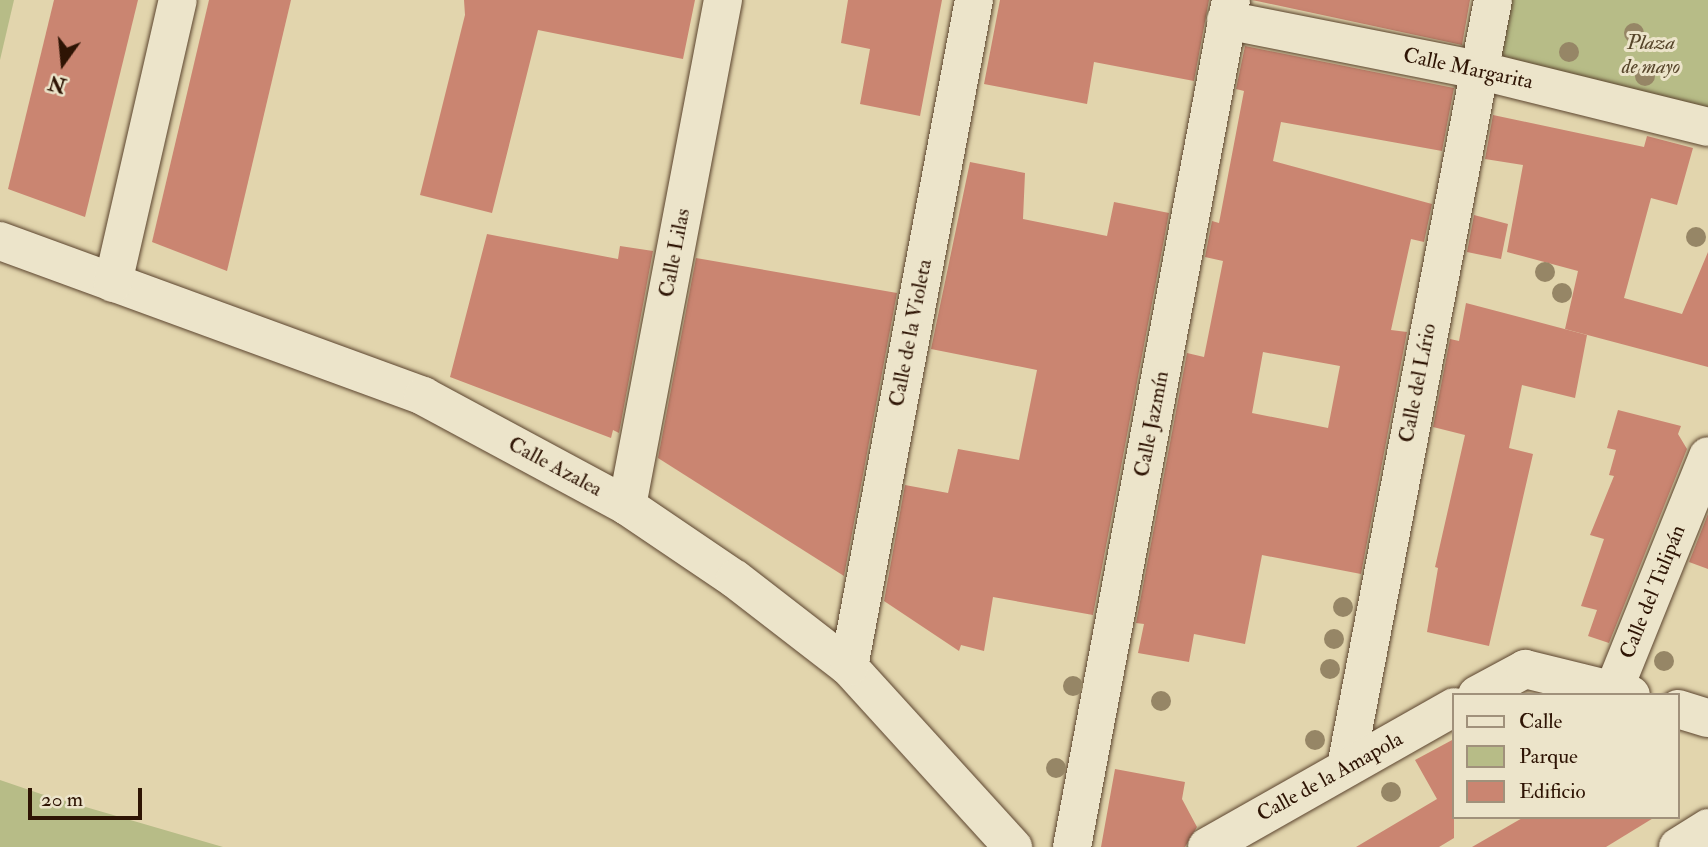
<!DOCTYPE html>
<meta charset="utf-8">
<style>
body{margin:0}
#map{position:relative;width:1708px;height:847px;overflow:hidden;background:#e2d5ad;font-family:"IM FELL Double Pica",serif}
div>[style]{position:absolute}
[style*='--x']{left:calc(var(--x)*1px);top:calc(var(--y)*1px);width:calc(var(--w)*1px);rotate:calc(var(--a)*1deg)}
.green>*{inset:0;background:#b7bc87}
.building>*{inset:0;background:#ca8571}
.roads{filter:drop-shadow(0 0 2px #5b442e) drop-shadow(0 0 2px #5b442e)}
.minor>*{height:38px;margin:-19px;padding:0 19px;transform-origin:19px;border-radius:19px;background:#ece4ca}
.trees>*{width:20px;height:20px;margin:-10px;border-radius:50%;background:#968666}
span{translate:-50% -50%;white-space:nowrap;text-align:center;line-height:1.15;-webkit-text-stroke:6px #ece4ca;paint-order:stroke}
.park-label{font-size:21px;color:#57462b;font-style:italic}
.street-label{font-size:21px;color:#2e1404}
.legend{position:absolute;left:1452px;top:693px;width:228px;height:126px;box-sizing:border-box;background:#ece4ca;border:2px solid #a0917b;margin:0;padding:9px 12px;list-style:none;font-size:21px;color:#2e1404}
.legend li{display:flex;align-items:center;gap:14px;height:35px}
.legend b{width:35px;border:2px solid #a0917b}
.north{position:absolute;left:28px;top:28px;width:70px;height:70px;-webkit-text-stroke:5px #ece4ca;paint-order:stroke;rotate:195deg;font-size:19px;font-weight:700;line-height:28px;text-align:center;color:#2e1404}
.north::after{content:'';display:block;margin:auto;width:24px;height:32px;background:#2e1404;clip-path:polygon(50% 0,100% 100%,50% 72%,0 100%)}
.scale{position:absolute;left:28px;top:788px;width:114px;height:32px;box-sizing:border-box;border:4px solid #2e1404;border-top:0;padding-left:9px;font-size:21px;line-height:24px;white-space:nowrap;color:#2e1404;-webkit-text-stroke:5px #ece4ca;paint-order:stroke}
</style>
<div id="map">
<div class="green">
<div style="clip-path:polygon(0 0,14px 0,0 60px)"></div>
<div style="clip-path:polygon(1493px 0,1708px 0,1708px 126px,1478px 70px)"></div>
<div style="clip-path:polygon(0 780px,41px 794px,223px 847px,0 847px)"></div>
</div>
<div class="building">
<div style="clip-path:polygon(54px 0,138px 0,85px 217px,8px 189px)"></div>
<div style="clip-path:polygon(209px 0,291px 0,227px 271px,152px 242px)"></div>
<div style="clip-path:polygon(464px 0,695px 0,683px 59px,538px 30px,492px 213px,420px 195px,465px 15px)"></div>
<div style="clip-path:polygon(848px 0,942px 0,920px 116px,860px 104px,870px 49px,841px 43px)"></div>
<div style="clip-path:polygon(1000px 0,1209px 0,1194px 81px,1094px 62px,1087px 104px,984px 84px)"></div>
<div style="clip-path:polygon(1252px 0,1470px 0,1462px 45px)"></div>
<div style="clip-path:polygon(evenodd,1245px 46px,1454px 88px,1442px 151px,1281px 122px,1273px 161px,1432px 204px,1424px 242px,1411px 239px,1391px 330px,1407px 332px,1361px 574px,1262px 555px,1245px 644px,1194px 634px,1189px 662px,1138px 653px,1144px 624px,1136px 623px,1187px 353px,1204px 357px,1223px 261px,1205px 257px,1212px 221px,1219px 223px,1244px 91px,1236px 89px,1245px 46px,1263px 352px,1340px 366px,1328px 428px,1252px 413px,1263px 352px)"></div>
<div style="clip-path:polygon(1493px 115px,1644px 147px,1647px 136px,1693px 148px,1677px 205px,1651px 198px,1624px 298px,1682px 314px,1708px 252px,1708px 367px,1565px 329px,1578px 271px,1507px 252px,1523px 165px,1485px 159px)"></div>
<div style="clip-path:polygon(970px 162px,1025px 173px,1023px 219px,1107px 236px,1114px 202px,1169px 213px,1093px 615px,993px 597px,984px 651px,961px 645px,959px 651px,884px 601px,905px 485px,948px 493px,958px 449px,1019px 460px,1037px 370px,931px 349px)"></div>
<div style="clip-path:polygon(1474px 215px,1508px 224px,1501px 259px,1467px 252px)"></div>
<div style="clip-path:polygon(487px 234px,618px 259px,620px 246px,653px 251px,619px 433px,613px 430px,611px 438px,450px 377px)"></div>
<div style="clip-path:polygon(696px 258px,897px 293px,844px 576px,658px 458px)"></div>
<div style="clip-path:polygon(1466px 303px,1587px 335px,1575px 398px,1522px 385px,1509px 448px,1533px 454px,1489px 646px,1427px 632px,1438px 568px,1435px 567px,1465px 435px,1433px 427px,1450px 339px,1459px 341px)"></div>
<div style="clip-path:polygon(1618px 410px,1681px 426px,1678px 434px,1687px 449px,1609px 643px,1588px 636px,1597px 610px,1581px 606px,1604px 539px,1590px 535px,1614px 476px,1609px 475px,1616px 450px,1607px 448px)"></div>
<div style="clip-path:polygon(1708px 514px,1708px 569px,1689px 562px)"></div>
<div style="clip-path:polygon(1454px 739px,1454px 838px,1439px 847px,1356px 847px,1437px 799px,1415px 760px)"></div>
<div style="clip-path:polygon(1115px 769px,1185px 782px,1182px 799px,1197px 827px,1185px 847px,1101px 847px)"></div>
<div style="clip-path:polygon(1524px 817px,1655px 817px,1606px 847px,1472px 847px)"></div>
</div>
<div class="roads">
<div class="minor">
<div style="--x:1226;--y:20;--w:257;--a:11.2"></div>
<div style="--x:1478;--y:70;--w:237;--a:13.9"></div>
<div style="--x:0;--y:241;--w:451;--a:20.1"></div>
<div style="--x:423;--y:396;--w:232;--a:28.3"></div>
<div style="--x:627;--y:506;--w:130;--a:34.1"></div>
<div style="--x:735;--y:579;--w:144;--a:37.7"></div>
<div style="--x:849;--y:667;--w:244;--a:47.7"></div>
<div style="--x:113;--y:283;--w:290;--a:-77.1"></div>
<div style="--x:627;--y:506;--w:515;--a:-79.26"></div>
<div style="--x:849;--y:667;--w:679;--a:-79.39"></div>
<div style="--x:1614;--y:689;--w:251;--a:-68"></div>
<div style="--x:1477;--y:695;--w:55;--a:-28.4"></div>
<div style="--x:1525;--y:669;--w:109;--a:13.8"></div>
<div style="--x:1678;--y:709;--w:31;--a:17"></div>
<div style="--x:1346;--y:767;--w:781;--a:-79.15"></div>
<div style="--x:1072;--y:847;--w:862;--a:-79.37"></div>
<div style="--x:1207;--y:847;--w:284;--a:-29.5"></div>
<div style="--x:1678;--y:847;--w:36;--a:-32"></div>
</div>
</div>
<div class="trees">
<div style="left:1634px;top:33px"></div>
<div style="left:1569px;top:52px"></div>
<div style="left:1645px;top:76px"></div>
<div style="left:1696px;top:237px"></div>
<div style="left:1545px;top:272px"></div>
<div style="left:1562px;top:293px"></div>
<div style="left:1343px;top:607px"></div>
<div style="left:1334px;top:639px"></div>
<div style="left:1664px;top:661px"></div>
<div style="left:1330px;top:669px"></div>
<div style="left:1073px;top:686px"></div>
<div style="left:1161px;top:701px"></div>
<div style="left:1315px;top:740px"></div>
<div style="left:1056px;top:768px"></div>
<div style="left:1391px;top:792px"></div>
</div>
<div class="park-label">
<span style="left:1651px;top:55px">Plaza<br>de mayo</span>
</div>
<div class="street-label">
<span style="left:1468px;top:69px;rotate:12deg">Calle Margarita</span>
<span style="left:675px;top:253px;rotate:-79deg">Calle Lilas</span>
<span style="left:911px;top:333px;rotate:-79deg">Calle de la Violeta</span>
<span style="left:1418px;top:383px;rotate:-79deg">Calle del Lírio</span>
<span style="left:1152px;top:424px;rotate:-79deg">Calle Jazmín</span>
<span style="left:555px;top:467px;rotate:28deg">Calle Azalea</span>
<span style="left:1653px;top:592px;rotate:-68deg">Calle del Tulipán</span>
<span style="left:1330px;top:777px;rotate:-29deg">Calle de la Amapola</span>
</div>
<ul class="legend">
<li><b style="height:9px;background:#ece4ca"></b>Calle</li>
<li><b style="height:19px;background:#b7bc87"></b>Parque</li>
<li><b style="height:19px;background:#ca8571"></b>Edificio</li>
</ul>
<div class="north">N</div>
<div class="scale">20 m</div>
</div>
